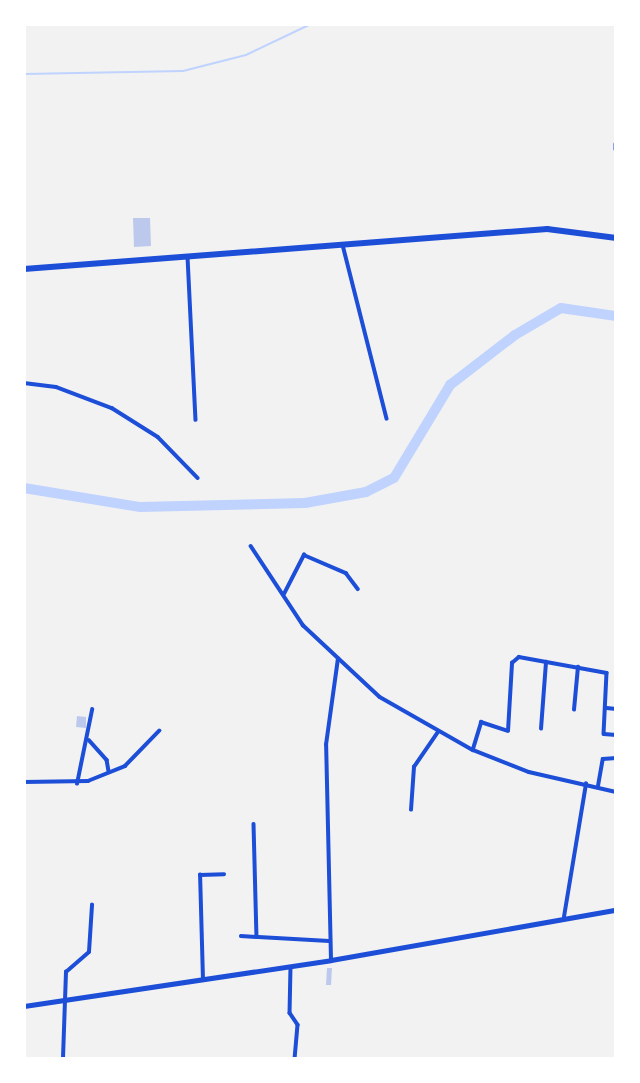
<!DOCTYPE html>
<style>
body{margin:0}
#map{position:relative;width:640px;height:1083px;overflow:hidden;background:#f2f2f2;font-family:"Source Sans 3",sans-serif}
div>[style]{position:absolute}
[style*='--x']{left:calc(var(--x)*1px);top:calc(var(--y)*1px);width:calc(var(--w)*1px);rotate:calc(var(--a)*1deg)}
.stream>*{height:2px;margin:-1px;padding:0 1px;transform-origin:1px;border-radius:1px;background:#bfd3fe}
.river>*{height:10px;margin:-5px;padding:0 5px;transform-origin:5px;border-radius:5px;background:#bfd3fe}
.building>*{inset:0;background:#bdc9ec}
.minor>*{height:3.5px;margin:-1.75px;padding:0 1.75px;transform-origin:1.75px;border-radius:1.75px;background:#1d4ed8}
.secondary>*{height:5px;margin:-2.5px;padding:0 2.5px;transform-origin:2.5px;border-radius:2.5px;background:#1d4ed8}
.trunk>*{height:6px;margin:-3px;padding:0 3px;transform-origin:3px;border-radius:3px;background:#1d4ed8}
span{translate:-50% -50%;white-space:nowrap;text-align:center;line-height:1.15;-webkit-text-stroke:6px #fff;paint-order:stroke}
.frame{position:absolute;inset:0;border:26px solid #fff;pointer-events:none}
</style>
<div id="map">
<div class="stream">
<div style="--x:24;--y:74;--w:159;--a:-1.1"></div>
<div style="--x:183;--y:71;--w:65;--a:-14.3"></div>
<div style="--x:246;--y:55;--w:72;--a:-25.5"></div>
</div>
<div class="river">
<div style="--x:24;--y:488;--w:118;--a:9.3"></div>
<div style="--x:140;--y:507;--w:165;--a:-1.4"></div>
<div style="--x:305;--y:503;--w:62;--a:-10.2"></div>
<div style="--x:366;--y:492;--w:31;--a:-27"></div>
<div style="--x:394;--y:478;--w:109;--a:-58.9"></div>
<div style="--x:450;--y:385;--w:82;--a:-37.6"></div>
<div style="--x:515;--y:335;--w:53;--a:-30.4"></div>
<div style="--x:561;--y:308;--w:56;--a:8.3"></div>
</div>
<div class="building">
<div style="clip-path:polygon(133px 218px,150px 218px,151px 246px,134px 247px)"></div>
<div style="clip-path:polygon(77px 716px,86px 717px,86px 728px,76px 727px)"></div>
<div style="clip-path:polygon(327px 968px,332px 968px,331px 985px,326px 985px)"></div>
</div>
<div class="minor">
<div style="--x:616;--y:144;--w:5;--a:90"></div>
<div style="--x:343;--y:245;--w:179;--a:75.8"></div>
<div style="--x:188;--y:257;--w:163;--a:87.2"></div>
<div style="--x:24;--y:383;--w:32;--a:7"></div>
<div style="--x:56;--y:387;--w:60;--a:20.6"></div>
<div style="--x:112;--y:408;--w:54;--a:32.2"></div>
<div style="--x:158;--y:437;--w:57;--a:45.7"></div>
<div style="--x:251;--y:546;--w:95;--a:56.6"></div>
<div style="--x:303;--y:625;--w:105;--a:43.1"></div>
<div style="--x:380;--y:697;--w:107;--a:29.7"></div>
<div style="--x:473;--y:750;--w:60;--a:21.4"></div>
<div style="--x:529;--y:772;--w:89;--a:12.9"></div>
<div style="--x:284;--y:594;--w:44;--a:-62.9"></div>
<div style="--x:304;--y:555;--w:46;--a:23.2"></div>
<div style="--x:346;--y:573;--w:20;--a:53"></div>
<div style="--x:607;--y:708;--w:9;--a:6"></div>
<div style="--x:574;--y:710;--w:43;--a:-84.7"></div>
<div style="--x:541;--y:729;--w:67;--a:-85.7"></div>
<div style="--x:89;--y:740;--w:27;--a:48"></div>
<div style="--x:107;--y:760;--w:11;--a:80"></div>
<div style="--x:473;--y:749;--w:28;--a:-73"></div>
<div style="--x:481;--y:722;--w:28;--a:18"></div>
<div style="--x:508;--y:731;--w:68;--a:-86.6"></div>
<div style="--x:512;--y:663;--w:9;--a:-41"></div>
<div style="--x:519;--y:657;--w:89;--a:10.3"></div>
<div style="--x:607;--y:673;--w:61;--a:92.8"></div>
<div style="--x:604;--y:734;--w:12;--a:5"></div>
<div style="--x:24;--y:782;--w:64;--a:-0.9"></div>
<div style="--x:88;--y:781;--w:40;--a:-22"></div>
<div style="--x:125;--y:766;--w:49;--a:-45.8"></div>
<div style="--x:77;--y:784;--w:76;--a:-78.5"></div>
<div style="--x:598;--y:786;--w:27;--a:-80"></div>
<div style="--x:603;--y:759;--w:13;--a:-4"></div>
<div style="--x:411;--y:810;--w:43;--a:-86"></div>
<div style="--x:414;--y:767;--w:42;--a:-55.6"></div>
<div style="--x:254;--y:824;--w:113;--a:88.5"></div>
<div style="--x:564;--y:917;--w:135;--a:-80.6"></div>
<div style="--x:241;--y:936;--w:88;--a:3.3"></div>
<div style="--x:331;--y:960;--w:215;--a:-91.3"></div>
<div style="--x:326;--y:745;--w:87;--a:-82.1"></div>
<div style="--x:291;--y:967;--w:46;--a:91.2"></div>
<div style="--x:290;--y:1013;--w:14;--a:56"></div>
<div style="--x:298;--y:1025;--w:33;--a:95"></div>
<div style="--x:203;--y:980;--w:105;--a:-91.6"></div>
<div style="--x:200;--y:875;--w:24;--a:-2"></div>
<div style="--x:63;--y:1058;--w:86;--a:-88"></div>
<div style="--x:66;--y:972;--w:30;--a:-41"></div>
<div style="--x:89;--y:952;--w:47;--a:-86.3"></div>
</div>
<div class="secondary">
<div style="--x:24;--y:1006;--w:310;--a:-8.5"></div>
<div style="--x:331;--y:960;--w:289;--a:-10"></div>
</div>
<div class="trunk">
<div style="--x:24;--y:269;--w:525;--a:-4.37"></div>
<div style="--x:547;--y:229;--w:70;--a:7.4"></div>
</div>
<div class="frame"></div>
</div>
